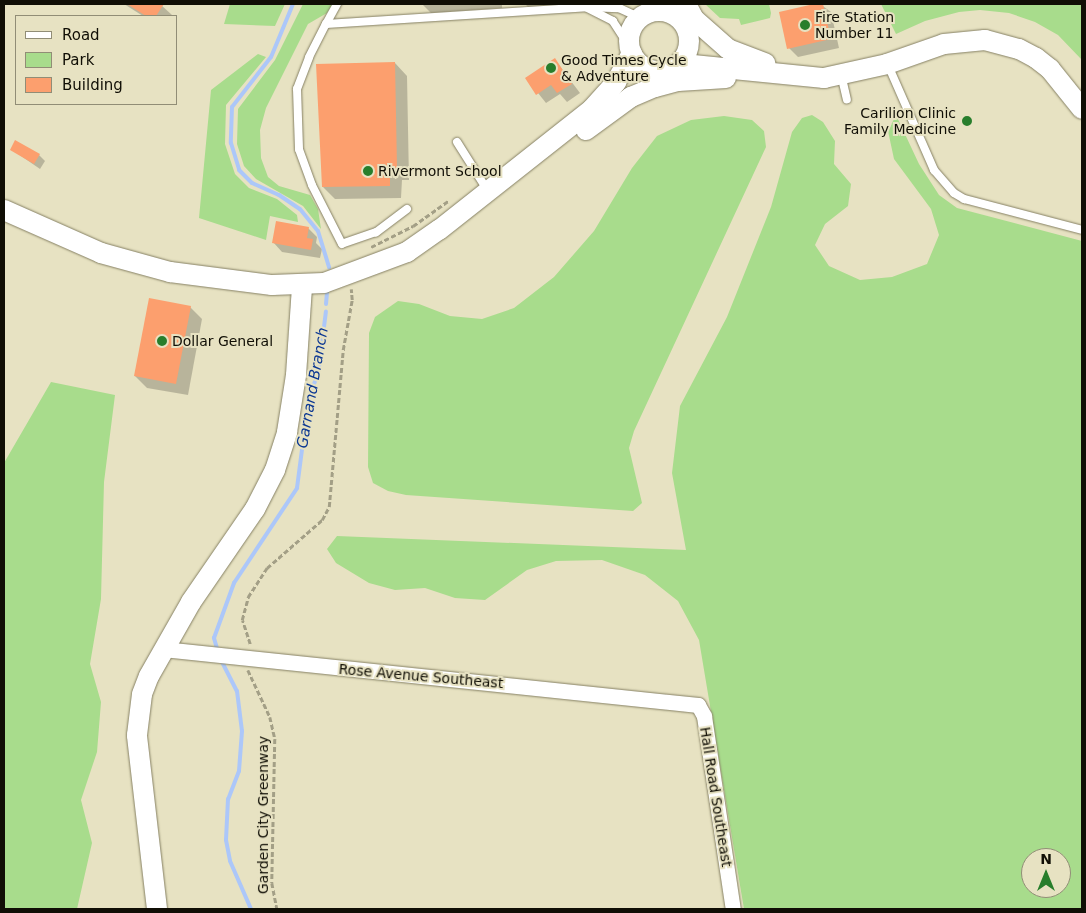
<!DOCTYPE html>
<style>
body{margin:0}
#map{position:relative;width:1086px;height:913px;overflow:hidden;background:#e7e2c2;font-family:"DejaVu Sans",sans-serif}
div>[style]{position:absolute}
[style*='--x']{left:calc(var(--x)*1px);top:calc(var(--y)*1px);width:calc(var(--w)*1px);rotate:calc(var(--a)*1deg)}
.green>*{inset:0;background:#a8dc8c}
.shadow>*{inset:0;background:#0003}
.stream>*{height:4px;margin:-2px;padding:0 2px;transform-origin:2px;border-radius:2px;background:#acc7f9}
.building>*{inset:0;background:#fc9f6e}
.path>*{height:2.5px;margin-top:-1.25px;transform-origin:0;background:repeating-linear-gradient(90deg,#a39f86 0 5px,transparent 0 7.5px)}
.roads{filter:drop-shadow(0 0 1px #868164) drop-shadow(0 0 1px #868164)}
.lane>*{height:8px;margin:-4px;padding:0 4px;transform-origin:4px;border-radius:4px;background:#fff}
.street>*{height:15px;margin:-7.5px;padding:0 7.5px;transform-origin:7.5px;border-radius:7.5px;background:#fff}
.secondary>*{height:20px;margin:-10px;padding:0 10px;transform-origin:10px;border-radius:10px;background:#fff}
.secondary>.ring{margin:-10px;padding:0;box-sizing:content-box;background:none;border:20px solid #fff;border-radius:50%}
.dots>*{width:14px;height:14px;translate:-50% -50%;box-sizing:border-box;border:2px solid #e7e2c2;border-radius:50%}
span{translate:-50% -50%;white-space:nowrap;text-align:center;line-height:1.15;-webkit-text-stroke:4px #e7e2c2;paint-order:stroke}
.poi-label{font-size:14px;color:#100e05}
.left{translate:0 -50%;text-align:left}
.right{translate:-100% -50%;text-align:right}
.street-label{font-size:14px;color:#100e05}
.water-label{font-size:15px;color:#0b3792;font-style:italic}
.frame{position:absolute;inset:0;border:5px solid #100e05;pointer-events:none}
.legend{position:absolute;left:15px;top:15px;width:162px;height:90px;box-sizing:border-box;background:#e7e2c2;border:1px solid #918d76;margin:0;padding:6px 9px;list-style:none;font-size:15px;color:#100e05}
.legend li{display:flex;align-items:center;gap:10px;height:25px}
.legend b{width:25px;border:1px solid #918d76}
.north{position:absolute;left:1021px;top:848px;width:50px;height:50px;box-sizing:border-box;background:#e7e2c2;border:1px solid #918d76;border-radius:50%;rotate:0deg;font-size:14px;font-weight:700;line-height:20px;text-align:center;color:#100e05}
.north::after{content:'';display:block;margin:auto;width:18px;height:22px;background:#287e2c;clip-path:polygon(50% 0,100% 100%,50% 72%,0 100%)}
</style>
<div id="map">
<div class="green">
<div style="clip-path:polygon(230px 4px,285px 4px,275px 26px,224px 24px)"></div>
<div style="clip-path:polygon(303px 4px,333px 4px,327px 13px,308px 24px,266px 108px,260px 130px,261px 158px,268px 177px,279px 186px,310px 195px,318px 209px,321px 229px,303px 206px,256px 179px,244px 166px,237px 144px,238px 109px,275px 60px)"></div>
<div style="clip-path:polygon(705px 4px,769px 4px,771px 13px,770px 18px,741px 25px,739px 19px,720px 18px)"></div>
<div style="clip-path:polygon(881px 4px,1082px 4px,1082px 60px,1058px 35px,1035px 22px,1009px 13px,980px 10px,959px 12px,925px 21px,896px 34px)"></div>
<div style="clip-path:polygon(258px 54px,266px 57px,226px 105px,225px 144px,235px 174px,249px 188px,277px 199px,297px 215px,298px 222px,270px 216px,266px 240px,199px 218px,211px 90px)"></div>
<div style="clip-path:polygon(evenodd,812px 115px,823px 122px,835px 141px,834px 164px,851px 184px,848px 206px,825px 224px,815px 245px,829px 266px,860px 280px,892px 277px,927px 264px,939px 235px,931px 209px,894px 159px,888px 131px,896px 115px,919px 164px,939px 195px,957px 208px,1082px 241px,1082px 909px,744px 909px,699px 640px,678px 601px,645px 575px,602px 560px,556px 561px,527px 570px,485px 600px,455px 598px,425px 588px,395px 590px,369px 583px,336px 563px,327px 549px,337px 536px,686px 550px,672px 473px,680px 406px,727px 317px,771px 207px,792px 132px,802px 118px,812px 115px,1031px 858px,1061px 858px,1061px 888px,1031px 888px,1031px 858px)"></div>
<div style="clip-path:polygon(724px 116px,752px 120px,764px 131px,766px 147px,634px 431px,629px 448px,642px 503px,633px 511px,406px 495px,388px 491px,373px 483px,368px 467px,369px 333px,375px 317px,398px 301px,419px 304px,450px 316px,482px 319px,514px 308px,554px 277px,594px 231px,632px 168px,657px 136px,691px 120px)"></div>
<div style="clip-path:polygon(51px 382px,115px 395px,104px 482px,101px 599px,90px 664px,101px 702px,97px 752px,81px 800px,92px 843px,77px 909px,4px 909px,4px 463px)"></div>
</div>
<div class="shadow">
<div style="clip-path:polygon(124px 4px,160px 4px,172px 15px,143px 16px)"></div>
<div style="clip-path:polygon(422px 4px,502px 4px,502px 8px,431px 13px)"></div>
<div style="clip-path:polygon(525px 4px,563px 4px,563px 5px,528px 7px)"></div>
<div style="clip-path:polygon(820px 4px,831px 12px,839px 48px,798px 57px,789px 48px,780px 13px)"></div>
<div style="clip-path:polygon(555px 60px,580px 93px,567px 102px,560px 94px,546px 103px,526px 78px)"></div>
<div style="clip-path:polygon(395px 63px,407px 76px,409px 180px,402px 180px,401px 198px,335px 199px,323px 187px)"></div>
<div style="clip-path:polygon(11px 149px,39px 155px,45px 161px,40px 169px)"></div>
<div style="clip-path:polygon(308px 228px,317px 237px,316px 243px,322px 249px,320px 258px,282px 252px,273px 242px)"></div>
<div style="clip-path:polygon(190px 307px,202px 319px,188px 395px,147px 388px,135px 376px)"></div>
</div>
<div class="stream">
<div style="--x:293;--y:4;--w:57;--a:112.5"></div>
<div style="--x:271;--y:57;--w:63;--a:128"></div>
<div style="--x:232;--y:107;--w:36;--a:92"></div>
<div style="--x:231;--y:143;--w:28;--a:73"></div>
<div style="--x:239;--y:170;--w:18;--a:45"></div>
<div style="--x:252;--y:183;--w:30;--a:24"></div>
<div style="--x:279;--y:195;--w:25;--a:34"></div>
<div style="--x:300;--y:209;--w:28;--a:51"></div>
<div style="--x:318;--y:231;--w:38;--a:73"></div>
<div style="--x:326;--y:304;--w:12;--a:-85"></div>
<div style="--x:218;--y:652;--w:15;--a:-106"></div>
<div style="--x:214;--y:638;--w:59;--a:-70"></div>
<div style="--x:234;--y:583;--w:114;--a:-56.4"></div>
<div style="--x:297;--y:488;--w:94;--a:-82.6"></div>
<div style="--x:309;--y:395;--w:22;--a:-66"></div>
<div style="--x:318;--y:375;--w:64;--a:-82.9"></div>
<div style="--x:220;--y:658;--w:37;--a:63"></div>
<div style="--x:237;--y:691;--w:40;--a:82.9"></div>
<div style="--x:242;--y:731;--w:40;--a:94.3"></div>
<div style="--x:239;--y:771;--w:30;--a:111"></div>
<div style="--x:228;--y:799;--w:41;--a:92.8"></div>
<div style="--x:226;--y:840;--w:21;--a:79"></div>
<div style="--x:230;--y:861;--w:52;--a:66.4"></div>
</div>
<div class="building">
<div style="clip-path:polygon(127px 4px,164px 4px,156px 16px,146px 16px)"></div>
<div style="clip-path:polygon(814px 4px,823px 4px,831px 39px,787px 49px,779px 12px)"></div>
<div style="clip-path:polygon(555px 58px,572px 84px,557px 93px,551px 85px,536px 95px,525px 78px)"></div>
<div style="clip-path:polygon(395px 62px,397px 168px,390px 169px,390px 186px,322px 187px,316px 64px)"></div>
<div style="clip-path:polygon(15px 140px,40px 154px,34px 164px,10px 150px)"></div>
<div style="clip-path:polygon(276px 221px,309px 227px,307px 238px,313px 239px,311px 250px,272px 243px)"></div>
<div style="clip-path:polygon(149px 298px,191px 306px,176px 384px,134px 376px)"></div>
</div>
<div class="path">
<div style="--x:371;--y:247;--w:47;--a:-26.6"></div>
<div style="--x:413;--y:226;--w:43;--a:-35.5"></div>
<div style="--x:250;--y:644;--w:25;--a:-108"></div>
<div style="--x:242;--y:620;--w:24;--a:-75"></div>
<div style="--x:248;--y:597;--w:35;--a:-57"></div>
<div style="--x:267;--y:568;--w:73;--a:-41.1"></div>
<div style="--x:322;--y:520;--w:15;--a:-62"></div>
<div style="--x:329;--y:507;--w:158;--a:-84.9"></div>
<div style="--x:343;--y:350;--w:51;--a:-79.8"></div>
<div style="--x:352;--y:300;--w:11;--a:-95"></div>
<div style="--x:248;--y:670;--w:52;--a:64.9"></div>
<div style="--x:270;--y:717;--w:23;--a:77"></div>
<div style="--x:275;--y:739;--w:144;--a:91.2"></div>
<div style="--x:272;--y:883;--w:26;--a:79"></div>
</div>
<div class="roads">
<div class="lane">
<div style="--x:326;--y:24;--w:23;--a:-61"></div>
<div style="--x:629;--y:46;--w:30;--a:-123"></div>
<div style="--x:613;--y:21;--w:30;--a:-153"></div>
<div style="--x:586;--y:7;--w:33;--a:2"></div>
<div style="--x:619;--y:8;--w:23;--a:25"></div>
<div style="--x:888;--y:65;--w:115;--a:66.3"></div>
<div style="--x:934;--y:170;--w:30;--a:49"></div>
<div style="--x:954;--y:193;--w:12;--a:31"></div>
<div style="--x:964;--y:199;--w:122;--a:14.7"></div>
<div style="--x:841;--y:74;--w:26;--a:77"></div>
<div style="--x:457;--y:142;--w:58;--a:57.7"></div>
<div style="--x:407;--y:209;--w:39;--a:143"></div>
<div style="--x:376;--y:232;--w:36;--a:161"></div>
<div style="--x:342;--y:244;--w:66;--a:-117"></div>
<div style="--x:312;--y:185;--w:38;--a:-110"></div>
<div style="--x:299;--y:149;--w:60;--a:-91.9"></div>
<div style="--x:297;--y:89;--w:34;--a:-69"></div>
<div style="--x:309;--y:57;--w:37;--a:-63"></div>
<div style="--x:326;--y:24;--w:261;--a:-3.7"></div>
</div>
<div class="street">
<div style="--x:163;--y:649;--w:538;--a:5.98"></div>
<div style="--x:698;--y:705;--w:13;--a:61"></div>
<div style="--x:704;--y:716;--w:195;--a:81.5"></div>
</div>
<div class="secondary">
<div style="--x:686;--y:4;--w:17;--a:62"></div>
<div style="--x:694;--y:19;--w:45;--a:41.4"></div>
<div style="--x:728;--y:49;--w:40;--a:21"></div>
<div class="ring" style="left:629px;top:11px;width:40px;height:40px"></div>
<div style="--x:669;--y:69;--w:24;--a:-9"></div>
<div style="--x:693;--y:65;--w:132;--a:5.7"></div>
<div style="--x:824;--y:78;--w:65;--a:-12.5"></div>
<div style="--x:887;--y:64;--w:60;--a:-19.3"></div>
<div style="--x:944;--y:44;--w:41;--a:-5.6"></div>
<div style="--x:985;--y:40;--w:35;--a:15"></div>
<div style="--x:1019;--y:49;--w:19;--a:28"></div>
<div style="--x:1036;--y:58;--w:18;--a:38"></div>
<div style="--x:1050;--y:69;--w:51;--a:51.3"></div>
<div style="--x:586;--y:130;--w:56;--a:-36.3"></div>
<div style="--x:631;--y:97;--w:26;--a:-23"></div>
<div style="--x:655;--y:87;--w:24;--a:-15"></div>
<div style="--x:678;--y:81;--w:48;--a:-3.6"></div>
<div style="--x:4;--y:210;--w:106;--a:23.9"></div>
<div style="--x:101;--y:253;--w:72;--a:15.4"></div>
<div style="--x:170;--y:272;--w:103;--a:7.3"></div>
<div style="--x:272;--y:285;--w:52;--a:-2.2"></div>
<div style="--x:324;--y:283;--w:89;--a:-20.5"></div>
<div style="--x:407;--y:252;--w:39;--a:-35"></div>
<div style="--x:439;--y:230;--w:195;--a:-38.3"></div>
<div style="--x:592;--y:109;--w:36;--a:-48"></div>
<div style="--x:616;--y:82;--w:33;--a:-61"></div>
<div style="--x:157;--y:909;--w:175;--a:-96.6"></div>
<div style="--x:137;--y:735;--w:41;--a:-83"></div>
<div style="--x:142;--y:694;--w:19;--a:-69"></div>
<div style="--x:149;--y:676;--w:85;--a:-60.4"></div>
<div style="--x:191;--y:602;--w:113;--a:-55.5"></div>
<div style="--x:255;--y:509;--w:44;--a:-62.9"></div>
<div style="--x:275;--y:470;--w:40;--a:-72"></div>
<div style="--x:287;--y:432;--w:58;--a:-81"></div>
<div style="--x:296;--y:375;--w:89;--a:-86.1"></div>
</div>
</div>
<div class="dots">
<div style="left:805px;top:25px;background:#287e2c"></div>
<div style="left:551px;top:68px;background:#287e2c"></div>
<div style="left:967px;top:121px;background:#287e2c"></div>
<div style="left:368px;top:171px;background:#287e2c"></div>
<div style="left:162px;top:341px;background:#287e2c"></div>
</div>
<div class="poi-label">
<span class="left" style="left:815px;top:25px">Fire Station<br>Number 11</span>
<span class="left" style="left:561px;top:68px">Good Times Cycle<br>&amp; Adventure</span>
<span class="right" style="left:956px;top:121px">Carilion Clinic<br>Family Medicine</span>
<span class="left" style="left:378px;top:171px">Rivermont School</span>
<span class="left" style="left:172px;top:341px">Dollar General</span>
</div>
<div class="street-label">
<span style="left:421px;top:676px;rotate:5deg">Rose Avenue Southeast</span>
<span style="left:716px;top:797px;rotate:81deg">Hall Road Southeast</span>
<span style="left:263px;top:815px;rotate:-90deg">Garden City Greenway</span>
</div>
<div class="water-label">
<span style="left:313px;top:388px;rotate:-80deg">Garnand Branch</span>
</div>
<div class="frame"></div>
<ul class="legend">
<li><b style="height:6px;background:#fff"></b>Road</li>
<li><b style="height:14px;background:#a8dc8c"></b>Park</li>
<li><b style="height:14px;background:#fc9f6e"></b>Building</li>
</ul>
<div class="north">N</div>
</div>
